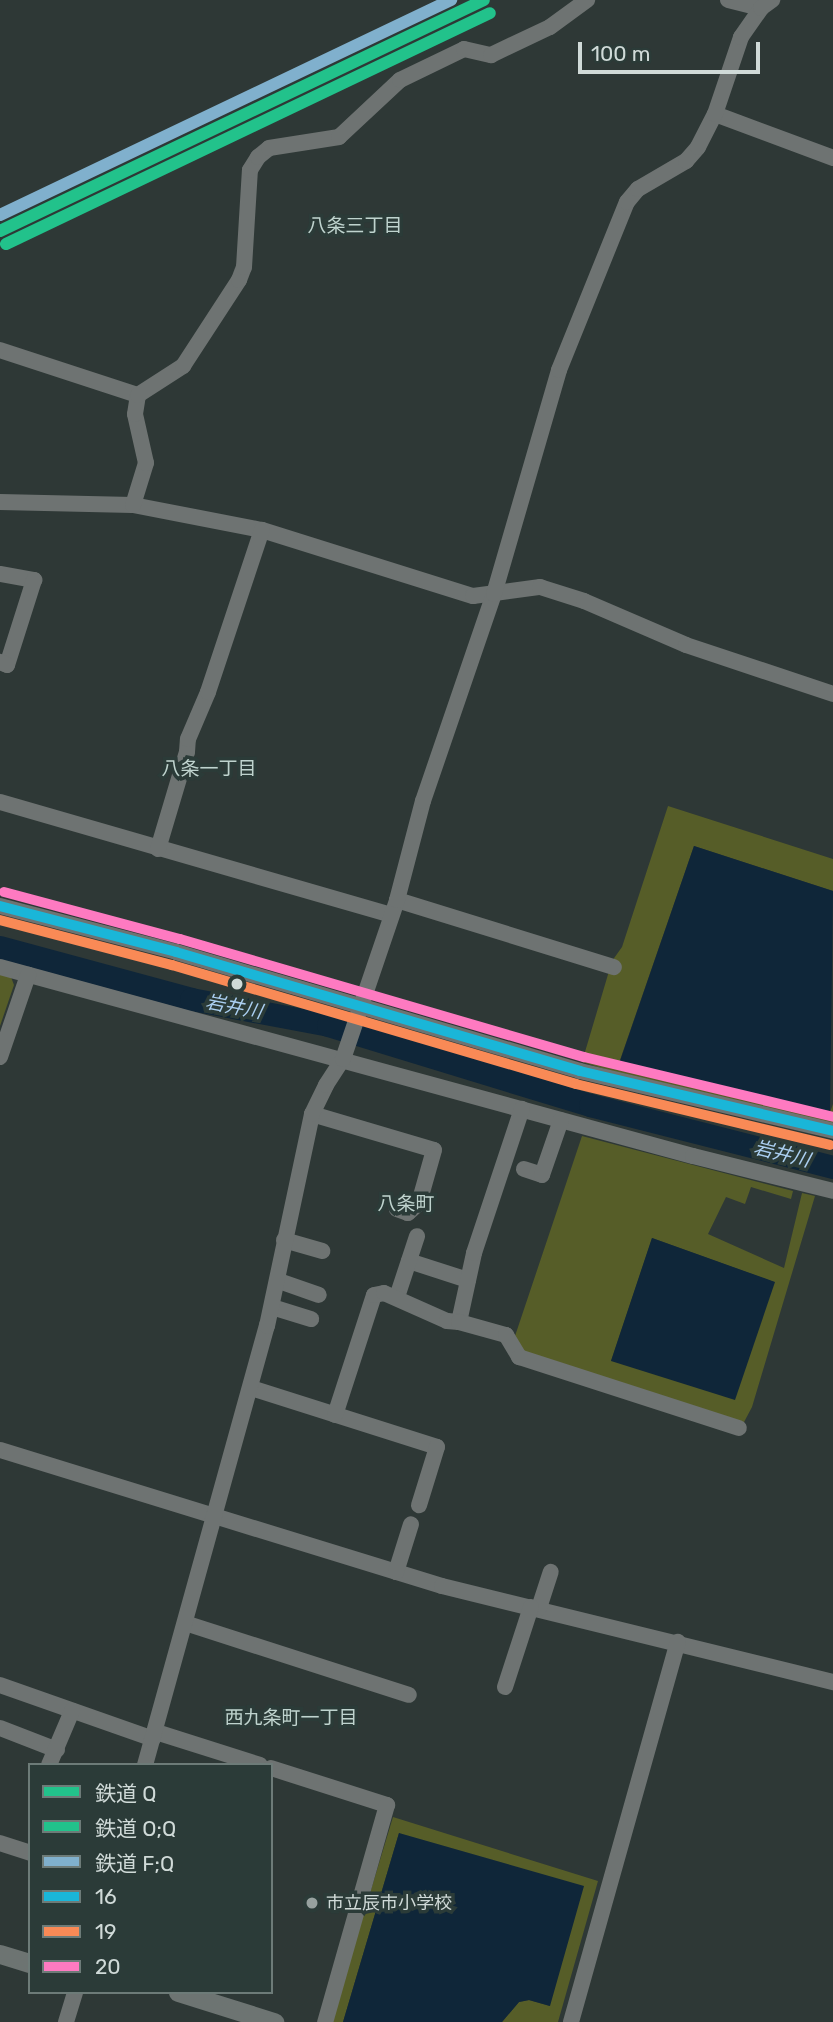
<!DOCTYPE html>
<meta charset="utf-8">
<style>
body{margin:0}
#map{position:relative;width:833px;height:2022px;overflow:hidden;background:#2e3836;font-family:Rubik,"Noto Sans JP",sans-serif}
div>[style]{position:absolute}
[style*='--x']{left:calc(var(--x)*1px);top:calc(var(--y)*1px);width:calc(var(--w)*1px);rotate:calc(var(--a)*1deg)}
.green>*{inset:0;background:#565d28}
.water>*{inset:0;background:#0f2639}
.river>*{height:23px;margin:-11.5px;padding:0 11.5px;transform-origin:11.5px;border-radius:11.5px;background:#0f2639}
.minor>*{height:16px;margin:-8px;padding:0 8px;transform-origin:8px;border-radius:8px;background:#6e7372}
.major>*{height:19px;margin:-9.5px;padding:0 9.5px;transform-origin:9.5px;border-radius:9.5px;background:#6d7472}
.bus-1>*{height:10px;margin:-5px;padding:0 5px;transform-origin:5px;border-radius:5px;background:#1ab6d8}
.bus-2>*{height:10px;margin:-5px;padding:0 5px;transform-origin:5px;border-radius:5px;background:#f98a56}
.bus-3>*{height:10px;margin:-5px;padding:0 5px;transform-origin:5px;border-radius:5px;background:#fe7ac1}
.rail-1>*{height:12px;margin:-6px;padding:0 6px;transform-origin:6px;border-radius:6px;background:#22c28b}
.rail-2>*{height:12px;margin:-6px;padding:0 6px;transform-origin:6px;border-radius:6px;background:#22c28b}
.rail-3>*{height:12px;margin:-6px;padding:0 6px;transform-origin:6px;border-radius:6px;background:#80b0cd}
.dots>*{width:19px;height:19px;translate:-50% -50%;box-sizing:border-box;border:4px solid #2b3b38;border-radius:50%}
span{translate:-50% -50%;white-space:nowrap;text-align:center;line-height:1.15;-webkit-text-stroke:7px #2b3b38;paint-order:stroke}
.poi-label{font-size:18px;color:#d0dad8}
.left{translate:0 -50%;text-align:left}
.neighbourhood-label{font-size:19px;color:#bfd3ce}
.water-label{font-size:19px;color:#abcff1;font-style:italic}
.legend{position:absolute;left:28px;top:1763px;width:245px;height:231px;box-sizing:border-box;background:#2b3b38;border:2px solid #6d7b78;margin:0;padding:9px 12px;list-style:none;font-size:21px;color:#d0dad8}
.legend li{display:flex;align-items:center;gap:14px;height:35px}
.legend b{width:35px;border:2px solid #6d7b78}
.scale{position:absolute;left:578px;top:42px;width:182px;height:32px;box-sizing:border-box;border:4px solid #d0dad8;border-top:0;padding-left:9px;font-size:21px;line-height:24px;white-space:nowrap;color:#d0dad8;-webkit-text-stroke:5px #2b3b38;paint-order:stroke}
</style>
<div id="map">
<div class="green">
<div style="clip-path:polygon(668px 806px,833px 859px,833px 891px,694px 846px,619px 1063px,830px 1112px,833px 1104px,833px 1124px,650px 1083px,582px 1062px,612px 961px,622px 947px)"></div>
<div style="clip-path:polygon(0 974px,11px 977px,14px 985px,0 1026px)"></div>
<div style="clip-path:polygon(evenodd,582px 1136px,793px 1191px,791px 1199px,751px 1187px,745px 1204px,726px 1197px,708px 1234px,784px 1268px,802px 1193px,815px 1196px,752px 1407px,743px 1424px,521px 1352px,514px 1339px,582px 1136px,652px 1238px,774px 1282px,611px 1361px,652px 1238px)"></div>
<div style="clip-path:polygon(393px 1817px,598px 1881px,558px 2022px,502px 2022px,519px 2002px,529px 2000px,550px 2006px,399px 1833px,343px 2022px,331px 2022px)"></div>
</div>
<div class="water">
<div style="clip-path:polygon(694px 846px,833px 891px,830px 1112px,619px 1064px)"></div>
<div style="clip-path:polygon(652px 1238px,775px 1282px,735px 1400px,611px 1361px)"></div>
<div style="clip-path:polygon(399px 1833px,584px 1886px,550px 2006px,529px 2000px,519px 2002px,502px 2022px,343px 2022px)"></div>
</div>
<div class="river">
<div style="--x:0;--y:947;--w:198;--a:15.2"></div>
<div style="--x:191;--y:999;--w:139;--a:10.7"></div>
<div style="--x:328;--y:1025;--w:274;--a:17"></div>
<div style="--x:590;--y:1105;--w:251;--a:14.3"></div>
</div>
<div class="minor">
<div style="--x:728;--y:0;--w:34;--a:14"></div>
<div style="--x:715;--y:114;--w:126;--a:20.4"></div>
<div style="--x:0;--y:350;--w:145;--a:18.1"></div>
<div style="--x:0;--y:502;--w:133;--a:1.3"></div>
<div style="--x:133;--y:505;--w:131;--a:11"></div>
<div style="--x:262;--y:530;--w:221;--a:17.4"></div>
<div style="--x:473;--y:596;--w:68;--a:-7.7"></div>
<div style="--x:540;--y:587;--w:46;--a:17.7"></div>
<div style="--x:584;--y:601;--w:111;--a:23.3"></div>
<div style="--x:686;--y:645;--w:155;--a:18.4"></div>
<div style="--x:133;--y:505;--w:44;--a:-72.8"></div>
<div style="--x:146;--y:463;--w:50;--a:-102.7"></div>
<div style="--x:135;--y:414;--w:19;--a:-81"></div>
<div style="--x:138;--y:395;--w:54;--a:-32.8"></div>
<div style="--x:183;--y:366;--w:103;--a:-56.9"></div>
<div style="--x:239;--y:280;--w:14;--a:-69"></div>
<div style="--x:244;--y:267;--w:97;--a:-86.5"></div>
<div style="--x:250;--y:170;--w:15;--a:-58"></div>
<div style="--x:258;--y:157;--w:14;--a:-39"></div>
<div style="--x:269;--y:148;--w:71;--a:-8.9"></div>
<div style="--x:339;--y:137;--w:83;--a:-43.1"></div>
<div style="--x:400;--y:80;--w:71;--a:-25.8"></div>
<div style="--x:464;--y:49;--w:28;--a:13"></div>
<div style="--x:491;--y:55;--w:65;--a:-25.4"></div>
<div style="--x:550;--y:27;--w:46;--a:-36.1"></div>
<div style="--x:0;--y:574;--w:35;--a:10"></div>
<div style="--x:34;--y:580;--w:89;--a:107.6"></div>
<div style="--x:7;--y:665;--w:8;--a:-157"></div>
<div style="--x:0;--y:802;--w:407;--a:16.1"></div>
<div style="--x:158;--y:849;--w:101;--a:-73.4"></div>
<div style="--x:187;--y:752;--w:13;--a:-86"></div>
<div style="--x:188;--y:739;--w:51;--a:-66.9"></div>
<div style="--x:208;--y:692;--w:171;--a:-71.6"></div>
<div style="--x:397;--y:900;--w:227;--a:17.2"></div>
<div style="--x:0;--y:906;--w:182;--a:14.6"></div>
<div style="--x:176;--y:952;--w:421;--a:16.4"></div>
<div style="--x:580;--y:1071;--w:260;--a:13.3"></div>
<div style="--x:0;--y:967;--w:718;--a:15.26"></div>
<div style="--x:693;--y:1156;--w:144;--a:14"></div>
<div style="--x:0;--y:1057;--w:87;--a:-71.1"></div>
<div style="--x:312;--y:1114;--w:127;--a:16.4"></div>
<div style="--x:434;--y:1150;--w:55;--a:105.8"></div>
<div style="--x:419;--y:1203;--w:15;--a:138"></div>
<div style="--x:408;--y:1213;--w:12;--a:-160"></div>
<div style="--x:524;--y:1169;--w:19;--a:18"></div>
<div style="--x:542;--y:1175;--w:58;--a:-70.9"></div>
<div style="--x:284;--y:1240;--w:40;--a:16"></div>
<div style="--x:409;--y:1261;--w:62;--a:17.9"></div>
<div style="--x:279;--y:1281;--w:42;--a:19.3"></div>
<div style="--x:397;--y:1297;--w:64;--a:-71.8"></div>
<div style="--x:272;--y:1307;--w:41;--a:17.1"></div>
<div style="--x:459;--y:1322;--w:71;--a:-77.7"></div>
<div style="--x:474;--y:1253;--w:152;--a:-71.6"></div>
<div style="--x:251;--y:1388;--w:195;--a:17.6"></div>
<div style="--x:437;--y:1447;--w:61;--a:107.2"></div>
<div style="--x:335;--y:1415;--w:126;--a:-72"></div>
<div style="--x:374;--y:1295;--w:10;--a:-11"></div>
<div style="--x:384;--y:1293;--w:69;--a:24"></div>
<div style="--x:447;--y:1321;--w:12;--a:5"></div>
<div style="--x:459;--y:1322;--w:49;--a:15.5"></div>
<div style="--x:506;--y:1335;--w:26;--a:59"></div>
<div style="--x:519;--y:1357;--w:231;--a:17.9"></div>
<div style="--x:0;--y:1450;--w:462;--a:17.1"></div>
<div style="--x:442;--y:1586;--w:403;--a:13.8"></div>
<div style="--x:396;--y:1572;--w:50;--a:-72.6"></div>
<div style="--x:539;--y:1608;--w:38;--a:-72"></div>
<div style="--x:185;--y:1623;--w:235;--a:17.8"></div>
<div style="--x:0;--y:1685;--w:162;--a:19.4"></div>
<div style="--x:505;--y:1687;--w:84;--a:-72"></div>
<div style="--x:0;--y:1728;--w:61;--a:21.1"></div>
<div style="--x:156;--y:1732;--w:109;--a:17.6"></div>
<div style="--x:49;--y:1765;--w:59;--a:-66.9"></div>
<div style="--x:145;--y:1765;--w:456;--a:-74.5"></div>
<div style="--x:267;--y:1326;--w:217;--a:-78"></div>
<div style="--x:312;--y:1114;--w:32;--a:-64"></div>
<div style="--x:326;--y:1085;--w:31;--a:-57"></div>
<div style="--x:343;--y:1059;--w:168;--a:-71.2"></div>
<div style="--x:397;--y:900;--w:102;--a:-75.3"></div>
<div style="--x:423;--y:801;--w:219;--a:-71.1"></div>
<div style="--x:494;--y:594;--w:233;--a:-73.8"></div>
<div style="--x:559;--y:370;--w:181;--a:-68"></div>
<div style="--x:627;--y:202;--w:17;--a:-50"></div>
<div style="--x:638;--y:189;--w:56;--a:-30.3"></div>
<div style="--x:686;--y:161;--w:18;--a:-49"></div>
<div style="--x:698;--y:147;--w:37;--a:-63"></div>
<div style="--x:715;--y:114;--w:81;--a:-71.3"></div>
<div style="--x:741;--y:37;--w:35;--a:-55"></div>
<div style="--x:761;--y:8;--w:14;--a:-36"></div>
<div style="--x:271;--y:1768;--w:122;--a:17.7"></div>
<div style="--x:387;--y:1805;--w:226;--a:105.9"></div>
<div style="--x:0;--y:1843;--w:32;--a:18"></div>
<div style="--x:66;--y:2022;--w:31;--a:-73"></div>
<div style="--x:571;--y:2022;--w:395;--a:-74.3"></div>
</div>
<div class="major">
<div style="--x:0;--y:1954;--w:31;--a:17"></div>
<div style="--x:178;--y:1992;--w:101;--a:17.4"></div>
</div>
<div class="bus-1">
<div style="--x:0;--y:906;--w:182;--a:14.6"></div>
<div style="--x:176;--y:952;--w:421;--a:16.4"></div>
<div style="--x:580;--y:1071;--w:260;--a:13.3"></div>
</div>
<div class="bus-2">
<div style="--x:0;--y:920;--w:178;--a:14.7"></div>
<div style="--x:172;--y:965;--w:421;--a:16.4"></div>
<div style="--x:576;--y:1084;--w:261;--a:13.5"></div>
</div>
<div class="bus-3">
<div style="--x:4;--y:892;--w:182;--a:15"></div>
<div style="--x:180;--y:939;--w:421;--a:16.3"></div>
<div style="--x:584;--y:1057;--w:256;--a:13.5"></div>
</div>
<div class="rail-1">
<div style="--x:0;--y:231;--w:536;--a:-25.51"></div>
</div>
<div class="rail-2">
<div style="--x:6;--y:244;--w:536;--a:-25.51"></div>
</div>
<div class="rail-3">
<div style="--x:0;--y:215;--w:500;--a:-25.5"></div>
</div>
<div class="dots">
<div style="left:237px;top:984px;background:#d0dad8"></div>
<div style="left:312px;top:1903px;background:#97a19f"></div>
</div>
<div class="poi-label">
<span class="left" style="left:326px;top:1903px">市立辰市小学校</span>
</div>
<div class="neighbourhood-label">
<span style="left:355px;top:226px">八条三丁目</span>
<span style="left:209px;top:769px">八条一丁目</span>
<span style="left:406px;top:1204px">八条町</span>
<span style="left:291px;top:1718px">西九条町一丁目</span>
</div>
<div class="water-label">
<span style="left:234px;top:1007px;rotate:11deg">岩井川</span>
<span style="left:782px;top:1154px;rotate:14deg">岩井川</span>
</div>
<ul class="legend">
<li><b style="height:9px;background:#22c28b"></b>鉄道 Q</li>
<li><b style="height:9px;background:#22c28b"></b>鉄道 O;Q</li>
<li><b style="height:9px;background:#80b0cd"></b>鉄道 F;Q</li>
<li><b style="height:9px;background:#1ab6d8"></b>16</li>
<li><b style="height:9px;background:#f98a56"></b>19</li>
<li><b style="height:9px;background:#fe7ac1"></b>20</li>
</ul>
<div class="scale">100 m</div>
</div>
